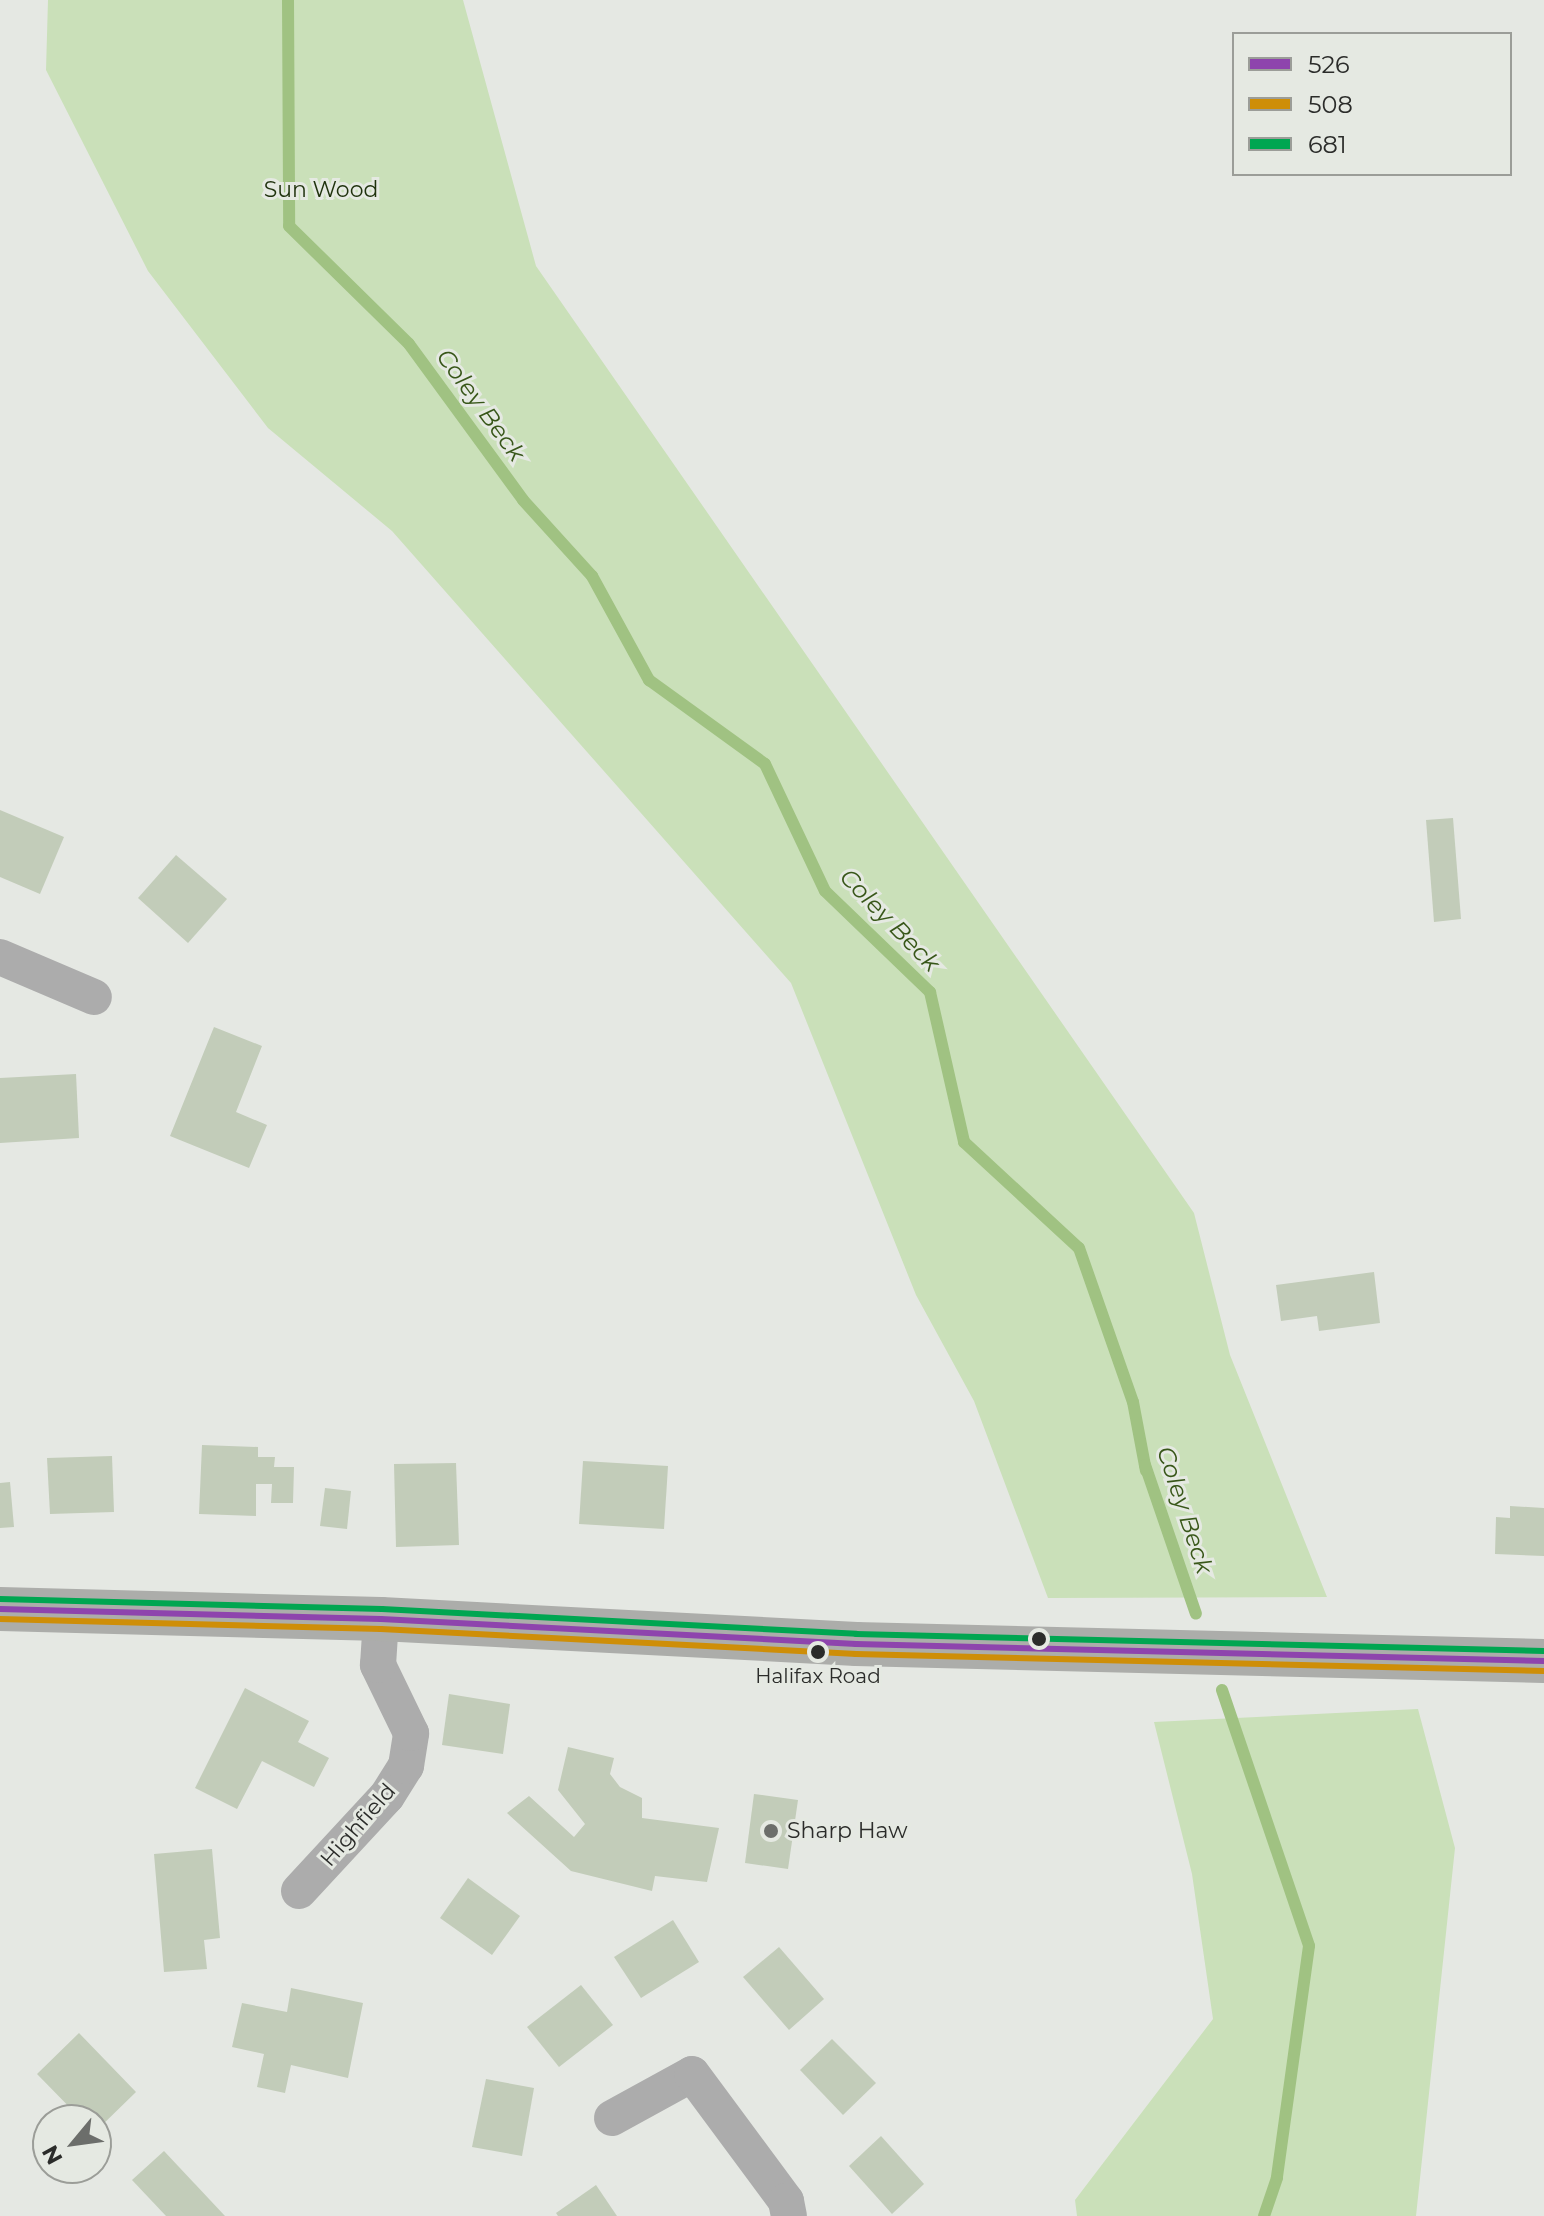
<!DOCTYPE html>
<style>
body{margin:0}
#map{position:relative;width:1544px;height:2216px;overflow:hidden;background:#e5e8e3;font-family:Montserrat,sans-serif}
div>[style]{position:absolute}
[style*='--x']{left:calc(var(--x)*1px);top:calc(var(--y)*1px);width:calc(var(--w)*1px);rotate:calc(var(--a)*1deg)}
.green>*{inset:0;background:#cae0b9}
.stream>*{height:12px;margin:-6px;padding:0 6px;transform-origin:6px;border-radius:6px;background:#a0c282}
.building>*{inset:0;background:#c2ccb9}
.minor>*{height:36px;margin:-18px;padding:0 18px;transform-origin:18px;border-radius:18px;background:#acacac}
.trunk>*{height:44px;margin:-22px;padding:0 22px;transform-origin:22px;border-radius:22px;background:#acadaa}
.bus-1>*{height:6px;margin:-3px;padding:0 3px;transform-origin:3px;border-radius:3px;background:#8e44ad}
.bus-2>*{height:6px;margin:-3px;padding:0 3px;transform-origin:3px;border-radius:3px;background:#ce8e08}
.bus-3>*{height:6px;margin:-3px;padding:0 3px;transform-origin:3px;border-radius:3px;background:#00a651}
.dots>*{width:22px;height:22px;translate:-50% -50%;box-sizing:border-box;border:4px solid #e5e9e2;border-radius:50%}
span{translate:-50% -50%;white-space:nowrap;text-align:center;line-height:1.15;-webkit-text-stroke:6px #e5e9e2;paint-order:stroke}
.bus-label{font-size:20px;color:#2b2c2a}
.park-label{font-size:22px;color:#1f320d}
.street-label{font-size:22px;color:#2b2c2a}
.poi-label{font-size:22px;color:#2b2c2a}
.left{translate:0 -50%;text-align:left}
.water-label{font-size:24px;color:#385719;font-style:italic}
.legend{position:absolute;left:1232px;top:32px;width:280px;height:144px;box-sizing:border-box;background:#e5e9e2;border:2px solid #9b9d98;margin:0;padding:10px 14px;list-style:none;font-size:24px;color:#2b2c2a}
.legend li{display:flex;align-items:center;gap:16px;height:40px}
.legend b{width:40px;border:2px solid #9b9d98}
.north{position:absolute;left:32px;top:2104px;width:80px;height:80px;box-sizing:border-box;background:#e5e9e2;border:2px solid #9b9d98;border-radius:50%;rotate:241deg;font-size:22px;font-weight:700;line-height:32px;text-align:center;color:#2b2c2a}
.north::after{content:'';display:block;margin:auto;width:28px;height:36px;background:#6c6e6b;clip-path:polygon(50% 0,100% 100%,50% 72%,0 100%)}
</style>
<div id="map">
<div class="green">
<div style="clip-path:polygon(48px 0,463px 0,536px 266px,1194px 1213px,1230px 1355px,1327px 1597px,1048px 1598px,974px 1401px,916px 1295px,791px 983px,392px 531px,268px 428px,148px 271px,46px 70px)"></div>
<div style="clip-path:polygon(1418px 1709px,1455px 1848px,1416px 2216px,1077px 2216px,1075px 2200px,1213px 2019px,1192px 1874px,1154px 1722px)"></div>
</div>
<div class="stream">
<div style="--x:288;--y:0;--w:226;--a:89.7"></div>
<div style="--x:289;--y:226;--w:168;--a:44.5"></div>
<div style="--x:409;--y:344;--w:193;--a:53.8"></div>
<div style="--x:523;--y:500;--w:103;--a:47.8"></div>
<div style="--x:592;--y:576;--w:119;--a:61.3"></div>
<div style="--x:649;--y:680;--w:143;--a:35.9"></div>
<div style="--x:765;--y:764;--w:140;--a:64.7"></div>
<div style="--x:825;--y:891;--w:146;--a:43.9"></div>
<div style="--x:930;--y:992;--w:154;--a:77.2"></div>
<div style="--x:964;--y:1142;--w:156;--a:42.7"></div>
<div style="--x:1079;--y:1248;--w:163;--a:70.7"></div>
<div style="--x:1133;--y:1402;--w:70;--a:79.3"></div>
<div style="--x:1145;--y:1465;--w:157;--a:71.1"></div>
<div style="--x:1222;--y:1690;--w:270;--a:71.2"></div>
<div style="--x:1309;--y:1946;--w:234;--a:97.9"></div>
<div style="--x:1277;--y:2178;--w:40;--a:108.9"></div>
</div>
<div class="building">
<div style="clip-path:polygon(0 810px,64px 837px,40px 894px,0 877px)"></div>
<div style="clip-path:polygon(1453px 818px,1461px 919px,1434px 922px,1426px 820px)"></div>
<div style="clip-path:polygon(176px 855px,227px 899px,188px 943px,138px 898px)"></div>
<div style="clip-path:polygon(214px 1027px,262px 1046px,236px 1112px,267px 1125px,249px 1168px,170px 1136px)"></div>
<div style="clip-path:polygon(76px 1074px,79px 1138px,0 1143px,0 1078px)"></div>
<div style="clip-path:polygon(1374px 1272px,1380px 1323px,1319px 1331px,1317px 1316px,1281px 1321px,1276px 1285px)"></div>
<div style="clip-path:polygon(202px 1445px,258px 1447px,258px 1457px,275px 1457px,274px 1467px,294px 1467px,293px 1503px,271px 1503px,272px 1484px,256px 1484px,256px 1516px,199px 1514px)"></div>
<div style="clip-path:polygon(112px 1456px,114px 1512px,50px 1514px,47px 1458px)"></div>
<div style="clip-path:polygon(583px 1461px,668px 1466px,664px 1529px,579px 1524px)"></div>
<div style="clip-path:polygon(456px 1463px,459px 1545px,396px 1547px,394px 1464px)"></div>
<div style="clip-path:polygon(10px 1482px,14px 1527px,0 1528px,0 1483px)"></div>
<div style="clip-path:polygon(325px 1488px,351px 1491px,347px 1529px,320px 1526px)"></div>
<div style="clip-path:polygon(1510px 1506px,1544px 1508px,1544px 1556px,1495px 1554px,1496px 1517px,1510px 1518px)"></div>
<div style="clip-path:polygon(245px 1688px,309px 1721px,298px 1742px,329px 1758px,314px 1787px,262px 1761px,237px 1809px,195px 1788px)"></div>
<div style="clip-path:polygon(449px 1694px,510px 1704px,503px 1754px,442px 1745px)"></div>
<div style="clip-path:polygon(568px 1747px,614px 1758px,610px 1774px,620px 1787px,642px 1798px,642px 1818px,719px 1828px,707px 1882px,655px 1876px,652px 1891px,571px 1871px,507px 1813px,529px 1796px,574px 1837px,585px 1824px,558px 1790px)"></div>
<div style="clip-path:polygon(754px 1794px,798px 1800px,788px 1869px,745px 1863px)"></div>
<div style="clip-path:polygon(212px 1849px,220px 1938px,204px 1940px,207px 1969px,164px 1972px,154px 1854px)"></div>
<div style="clip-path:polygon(468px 1878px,520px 1916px,492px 1955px,440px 1918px)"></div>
<div style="clip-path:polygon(673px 1920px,699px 1962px,641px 1998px,614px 1957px)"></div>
<div style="clip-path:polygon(779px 1947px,824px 1999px,789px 2030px,743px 1977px)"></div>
<div style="clip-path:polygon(581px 1985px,613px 2025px,559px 2067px,527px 2027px)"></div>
<div style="clip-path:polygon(291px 1988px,363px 2003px,348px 2078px,291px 2065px,285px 2093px,257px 2087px,264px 2054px,232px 2047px,242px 2003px,287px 2012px)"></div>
<div style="clip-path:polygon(79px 2033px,136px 2092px,96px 2131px,96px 2120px,82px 2120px,37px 2074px)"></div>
<div style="clip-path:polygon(832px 2039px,876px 2083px,843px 2115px,800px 2070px)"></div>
<div style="clip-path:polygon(486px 2079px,534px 2088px,522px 2156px,472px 2147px)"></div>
<div style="clip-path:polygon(881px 2136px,924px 2184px,892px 2214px,849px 2166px)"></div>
<div style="clip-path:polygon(164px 2151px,225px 2216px,166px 2216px,132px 2180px)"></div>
<div style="clip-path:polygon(596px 2185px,617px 2216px,558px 2216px,556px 2213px)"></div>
</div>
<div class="minor">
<div style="--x:0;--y:957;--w:102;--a:23.1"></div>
<div style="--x:299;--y:1891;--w:129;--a:-47.2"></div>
<div style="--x:387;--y:1796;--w:36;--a:-58"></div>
<div style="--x:406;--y:1766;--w:33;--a:-81"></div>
<div style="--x:411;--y:1733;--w:76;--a:-115.9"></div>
<div style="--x:378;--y:1665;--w:46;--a:-86.3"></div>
<div style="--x:612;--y:2118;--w:91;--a:-28.8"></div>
<div style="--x:692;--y:2074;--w:158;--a:53.5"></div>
<div style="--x:786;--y:2201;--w:15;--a:79"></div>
</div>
<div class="trunk">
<div style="--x:0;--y:1609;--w:381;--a:1.5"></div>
<div style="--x:381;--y:1619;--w:476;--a:3"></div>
<div style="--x:856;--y:1644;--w:688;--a:1.42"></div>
</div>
<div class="bus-1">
<div style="--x:0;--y:1609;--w:381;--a:1.5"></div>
<div style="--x:381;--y:1619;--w:476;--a:3"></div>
<div style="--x:856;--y:1644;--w:688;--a:1.42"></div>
</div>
<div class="bus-2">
<div style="--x:0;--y:1619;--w:381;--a:1.5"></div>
<div style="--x:381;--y:1629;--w:476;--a:3"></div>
<div style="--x:856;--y:1654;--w:688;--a:1.42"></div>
</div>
<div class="bus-3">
<div style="--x:0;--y:1599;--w:382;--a:1.5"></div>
<div style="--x:382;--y:1609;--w:475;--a:3"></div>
<div style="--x:856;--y:1634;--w:688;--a:1.42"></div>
</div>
<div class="dots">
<div style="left:1039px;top:1639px;background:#2b2c2a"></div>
<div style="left:818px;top:1652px;background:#2b2c2a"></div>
<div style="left:771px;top:1831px;background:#6c6e6b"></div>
</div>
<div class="bus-label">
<span style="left:818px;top:1676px">Halifax Road</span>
</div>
<div class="park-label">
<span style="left:321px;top:190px">Sun Wood</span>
</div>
<div class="street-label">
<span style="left:358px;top:1825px;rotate:-49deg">Highfield</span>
</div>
<div class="poi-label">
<span class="left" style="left:787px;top:1831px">Sharp Haw</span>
</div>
<div class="water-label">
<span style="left:481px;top:405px;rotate:54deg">Coley Beck</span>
<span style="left:890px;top:920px;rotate:46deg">Coley Beck</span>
<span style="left:1185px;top:1510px;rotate:72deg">Coley Beck</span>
</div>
<ul class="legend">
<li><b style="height:10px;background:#8e44ad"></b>526</li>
<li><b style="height:10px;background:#ce8e08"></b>508</li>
<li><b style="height:10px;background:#00a651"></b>681</li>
</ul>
<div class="north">N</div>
</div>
